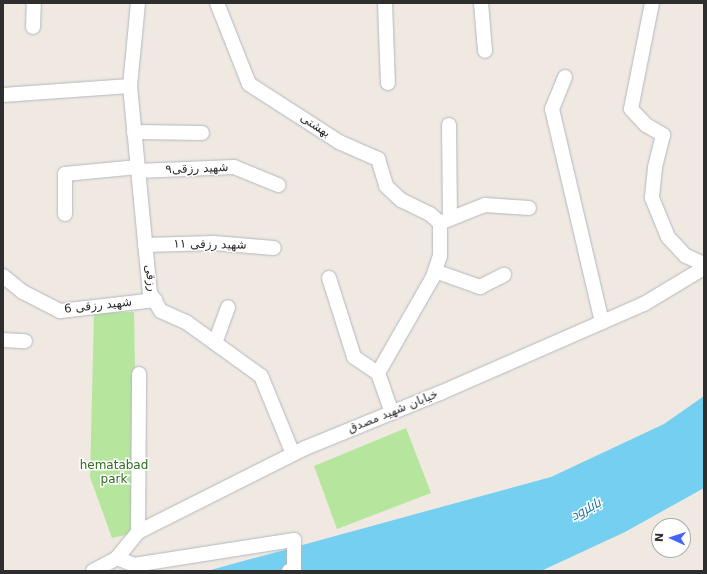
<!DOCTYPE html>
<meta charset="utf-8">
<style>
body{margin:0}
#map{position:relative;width:707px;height:574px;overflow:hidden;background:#efe9e1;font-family:"DejaVu Sans",Cairo,sans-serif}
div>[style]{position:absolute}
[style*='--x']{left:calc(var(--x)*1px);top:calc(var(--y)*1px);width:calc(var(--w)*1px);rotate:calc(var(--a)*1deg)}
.green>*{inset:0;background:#b6e59e}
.water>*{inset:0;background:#75cff0}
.roads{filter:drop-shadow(0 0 1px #b4b7c1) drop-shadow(0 0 1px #b4b7c1)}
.minor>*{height:14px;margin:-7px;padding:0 7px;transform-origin:7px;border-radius:7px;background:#fff}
span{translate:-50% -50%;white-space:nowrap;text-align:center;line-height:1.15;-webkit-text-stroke:3px #fff;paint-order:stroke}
.street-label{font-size:12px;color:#2e2e2e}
.park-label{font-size:12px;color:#2c6e1b}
.water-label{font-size:13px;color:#0d6fa3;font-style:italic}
.frame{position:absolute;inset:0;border:4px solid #2e2e2e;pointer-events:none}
.north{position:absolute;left:651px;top:518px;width:40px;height:40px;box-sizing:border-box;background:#fff;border:1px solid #ababab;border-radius:50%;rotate:273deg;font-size:11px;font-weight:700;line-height:16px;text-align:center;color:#2e2e2e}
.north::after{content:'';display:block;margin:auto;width:14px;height:18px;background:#4264fb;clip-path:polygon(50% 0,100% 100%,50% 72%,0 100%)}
</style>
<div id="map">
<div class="green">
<div style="clip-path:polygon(134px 312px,138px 532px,112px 538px,90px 477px,94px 313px)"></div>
<div style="clip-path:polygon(406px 428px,431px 493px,337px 529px,314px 466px)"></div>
</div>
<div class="water">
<div style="clip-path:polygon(704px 396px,704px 488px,625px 532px,541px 571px,207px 571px,551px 477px,664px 424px)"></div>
</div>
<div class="roads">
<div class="minor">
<div style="--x:138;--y:3;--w:83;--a:95.5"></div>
<div style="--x:130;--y:86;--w:208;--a:84.5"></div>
<div style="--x:150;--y:293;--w:21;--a:59"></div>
<div style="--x:161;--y:311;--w:27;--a:24"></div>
<div style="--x:186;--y:322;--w:92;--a:35.8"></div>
<div style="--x:261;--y:376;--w:84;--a:67.7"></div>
<div style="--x:217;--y:3;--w:87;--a:68.4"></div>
<div style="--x:249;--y:84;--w:107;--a:32.8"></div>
<div style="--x:339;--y:142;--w:43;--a:23.6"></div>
<div style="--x:378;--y:159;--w:28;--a:73"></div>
<div style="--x:386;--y:186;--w:21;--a:43"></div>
<div style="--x:401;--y:200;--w:32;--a:26"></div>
<div style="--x:430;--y:214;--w:13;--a:42"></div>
<div style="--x:385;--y:3;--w:80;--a:87.9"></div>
<div style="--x:481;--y:3;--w:48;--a:85.2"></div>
<div style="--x:652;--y:3;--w:108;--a:101.2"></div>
<div style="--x:631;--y:109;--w:22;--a:47"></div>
<div style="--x:646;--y:125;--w:20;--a:30"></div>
<div style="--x:663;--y:135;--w:34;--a:104"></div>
<div style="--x:655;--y:168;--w:30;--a:96"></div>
<div style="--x:652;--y:198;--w:42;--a:67.7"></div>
<div style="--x:668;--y:237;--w:26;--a:47"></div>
<div style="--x:686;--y:256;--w:20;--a:24"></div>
<div style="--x:33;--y:27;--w:24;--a:-88"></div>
<div style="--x:565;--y:77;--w:35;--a:112"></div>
<div style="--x:552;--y:109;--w:219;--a:76.8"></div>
<div style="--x:3;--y:95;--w:127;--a:-4.1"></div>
<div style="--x:449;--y:125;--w:94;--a:89.4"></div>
<div style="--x:134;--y:132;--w:68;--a:0.8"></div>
<div style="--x:138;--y:171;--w:96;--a:-2.4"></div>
<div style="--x:234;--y:167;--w:48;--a:22.2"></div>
<div style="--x:65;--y:214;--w:40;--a:-90"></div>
<div style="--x:65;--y:174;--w:73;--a:-5.5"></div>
<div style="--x:442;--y:222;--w:46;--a:-21.6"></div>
<div style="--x:485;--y:205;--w:44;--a:3.9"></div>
<div style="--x:145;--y:245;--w:69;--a:-1.7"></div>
<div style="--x:214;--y:243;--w:60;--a:4.8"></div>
<div style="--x:435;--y:271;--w:48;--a:19.6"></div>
<div style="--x:480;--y:287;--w:27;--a:-27"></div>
<div style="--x:3;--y:276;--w:26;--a:39"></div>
<div style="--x:23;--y:292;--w:42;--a:27.2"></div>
<div style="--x:60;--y:311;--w:96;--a:-6.6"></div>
<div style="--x:329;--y:278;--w:83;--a:72.4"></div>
<div style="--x:354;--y:357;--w:29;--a:34"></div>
<div style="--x:3;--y:340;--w:22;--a:3"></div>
<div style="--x:215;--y:343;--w:38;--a:-70"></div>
<div style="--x:392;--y:413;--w:42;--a:-109.3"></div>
<div style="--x:378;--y:373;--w:111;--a:-60.2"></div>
<div style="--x:433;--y:277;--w:22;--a:-72"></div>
<div style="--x:440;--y:256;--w:33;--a:-90"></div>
<div style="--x:138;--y:532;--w:158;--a:-89.6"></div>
<div style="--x:117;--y:558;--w:18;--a:22"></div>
<div style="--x:134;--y:565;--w:162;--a:-8.9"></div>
<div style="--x:294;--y:540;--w:30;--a:90"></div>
<div style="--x:294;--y:570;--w:5;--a:169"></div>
<div style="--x:93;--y:571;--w:27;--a:-28"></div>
<div style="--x:117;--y:558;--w:33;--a:-51"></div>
<div style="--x:138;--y:532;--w:187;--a:-26.7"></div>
<div style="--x:305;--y:448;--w:146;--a:-22.2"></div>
<div style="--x:440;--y:393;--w:223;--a:-23.6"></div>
<div style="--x:644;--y:304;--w:70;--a:-31"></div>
</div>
</div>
<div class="street-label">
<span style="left:315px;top:126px;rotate:33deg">بهشتی</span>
<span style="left:197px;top:169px;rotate:-2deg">شهید رزقی۹</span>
<span style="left:210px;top:245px;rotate:1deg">شهید رزقی ۱۱</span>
<span style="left:150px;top:278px;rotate:82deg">رزقی</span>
<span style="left:98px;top:306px;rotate:-6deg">شهید رزقی 6</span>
<span style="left:393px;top:412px;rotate:-22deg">خیابان شهید مصدق</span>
</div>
<div class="park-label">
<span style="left:114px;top:473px">hematabad<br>park</span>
</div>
<div class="water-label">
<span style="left:586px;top:510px;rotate:-29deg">بابلرود</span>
</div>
<div class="frame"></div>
<div class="north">N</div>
</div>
